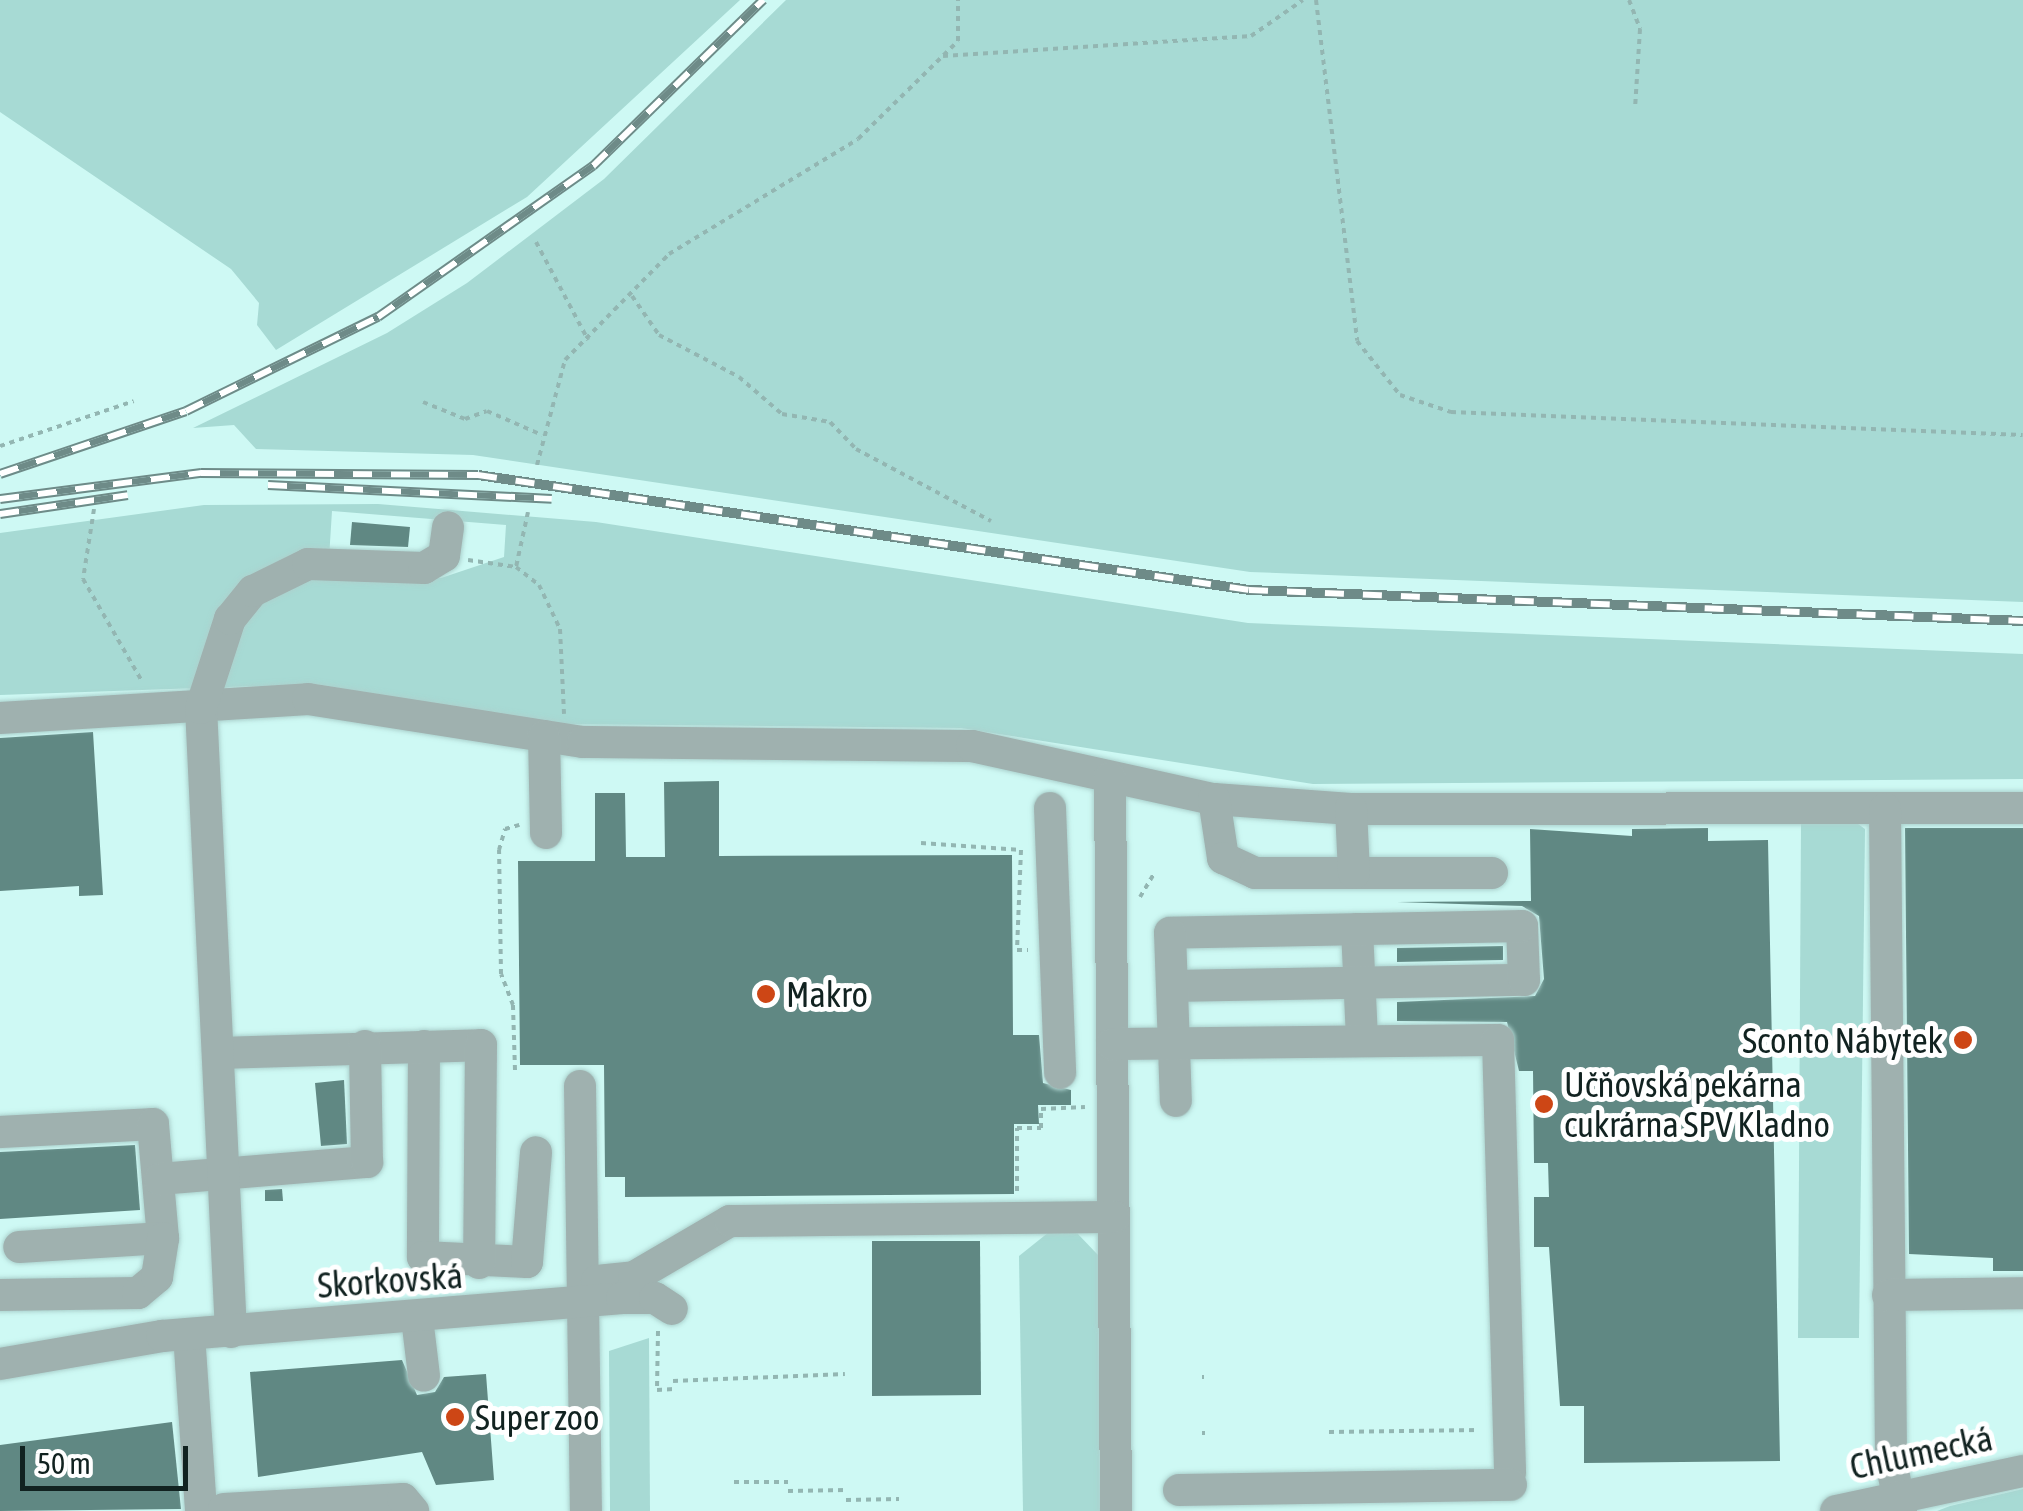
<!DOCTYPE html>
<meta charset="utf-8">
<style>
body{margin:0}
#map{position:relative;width:2023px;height:1511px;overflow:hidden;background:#cef9f4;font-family:"Asap Condensed",sans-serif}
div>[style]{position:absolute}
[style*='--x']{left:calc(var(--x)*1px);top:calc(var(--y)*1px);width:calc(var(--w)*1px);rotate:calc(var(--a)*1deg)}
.green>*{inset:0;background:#a7dad4}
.building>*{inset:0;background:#608883}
.path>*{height:4px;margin-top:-2px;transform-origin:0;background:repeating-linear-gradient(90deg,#93b6b2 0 5px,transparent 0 10px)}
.roads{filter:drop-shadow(0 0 2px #acd2ce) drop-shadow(0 0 2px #acd2ce)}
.minor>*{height:32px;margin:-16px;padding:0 16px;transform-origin:16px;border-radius:16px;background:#9fb1af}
.rail>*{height:10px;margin-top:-5px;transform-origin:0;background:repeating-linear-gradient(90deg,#fff 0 19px,#6e8b88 0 38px);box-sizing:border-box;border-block:2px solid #6e8b88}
.dots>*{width:28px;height:28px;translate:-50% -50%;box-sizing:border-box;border:5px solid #fff;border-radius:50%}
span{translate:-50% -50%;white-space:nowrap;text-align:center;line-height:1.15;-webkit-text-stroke:10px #fff;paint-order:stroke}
.poi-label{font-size:35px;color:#112220}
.left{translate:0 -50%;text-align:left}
.right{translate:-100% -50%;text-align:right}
.street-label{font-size:35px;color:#112220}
.scale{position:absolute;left:20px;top:1446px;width:168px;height:45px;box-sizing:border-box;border:5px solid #112220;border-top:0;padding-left:12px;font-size:30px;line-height:35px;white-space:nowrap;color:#112220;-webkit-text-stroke:8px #fff;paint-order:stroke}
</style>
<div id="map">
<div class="green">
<div style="clip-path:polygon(0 0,740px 0,527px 197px,276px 350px,257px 325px,259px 303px,231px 269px,0 112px)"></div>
<div style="clip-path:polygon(786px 0,2023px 0,2023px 602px,1250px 572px,473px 455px,256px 449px,234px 425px,193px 428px,387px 333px,467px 283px,604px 179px)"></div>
<div style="clip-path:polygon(evenodd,378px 504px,596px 522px,1248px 623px,2023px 654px,2023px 779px,1313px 784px,961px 728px,557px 724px,316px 684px,0 695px,0 533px,204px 505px,378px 504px,332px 511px,506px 525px,504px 557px,441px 578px,328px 574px,332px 511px)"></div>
<div style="clip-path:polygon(1854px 821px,1865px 829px,1859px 1338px,1798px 1338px,1801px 823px)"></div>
<div style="clip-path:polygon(1049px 1232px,1076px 1232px,1098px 1255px,1100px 1511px,1023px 1511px,1019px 1256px)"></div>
<div style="clip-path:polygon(649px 1338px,650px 1511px,610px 1511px,609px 1351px)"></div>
<div style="clip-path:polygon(2023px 1489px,2023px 1511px,1937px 1511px,1950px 1506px)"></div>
</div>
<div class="building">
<div style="clip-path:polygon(352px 522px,410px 527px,408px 547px,350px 545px)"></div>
<div style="clip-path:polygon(93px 732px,103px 895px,79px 896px,79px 886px,0 891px,0 738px)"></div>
<div style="clip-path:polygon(719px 781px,719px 856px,1012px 855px,1013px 1035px,1039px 1035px,1043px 1083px,1071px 1090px,1071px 1105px,1038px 1105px,1039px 1124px,1014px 1124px,1014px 1194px,625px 1197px,625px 1177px,605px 1177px,604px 1065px,520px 1065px,518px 861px,595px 861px,595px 793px,625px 793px,626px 857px,665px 857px,664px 782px)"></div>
<div style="clip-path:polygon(1708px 828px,1708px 841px,1768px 840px,1780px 1461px,1584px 1463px,1584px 1406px,1560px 1406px,1549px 1247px,1534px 1247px,1534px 1197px,1549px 1197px,1548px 1163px,1534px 1163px,1533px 1071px,1519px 1071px,1507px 1022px,1397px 1021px,1397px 1002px,1535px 996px,1544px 979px,1539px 916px,1522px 906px,1397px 902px,1531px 901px,1530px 829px,1632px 836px,1632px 829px)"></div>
<div style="clip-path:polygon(1905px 828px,2023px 828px,2023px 1271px,1993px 1271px,1993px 1258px,1909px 1254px)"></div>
<div style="clip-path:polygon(1503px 946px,1503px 960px,1397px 962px,1397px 948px)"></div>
<div style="clip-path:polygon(344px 1080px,347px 1144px,321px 1146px,315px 1083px)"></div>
<div style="clip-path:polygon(135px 1145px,140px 1210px,0 1219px,0 1152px)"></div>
<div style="clip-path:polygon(282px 1189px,283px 1201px,265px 1201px,265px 1190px)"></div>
<div style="clip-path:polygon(872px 1241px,980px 1241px,981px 1395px,872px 1396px)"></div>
<div style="clip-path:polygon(402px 1360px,417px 1395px,435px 1392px,444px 1377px,486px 1374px,494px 1480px,436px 1485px,422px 1452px,258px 1477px,250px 1372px)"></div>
<div style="clip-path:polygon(172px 1422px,181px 1509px,0 1511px,0 1445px)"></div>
</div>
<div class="path">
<div style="--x:1316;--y:0;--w:343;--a:83.1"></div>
<div style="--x:1357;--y:341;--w:69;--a:51.5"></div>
<div style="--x:1400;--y:395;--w:54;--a:18.4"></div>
<div style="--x:1451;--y:412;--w:572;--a:2.3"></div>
<div style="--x:1629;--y:0;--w:31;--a:69"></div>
<div style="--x:1640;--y:29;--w:80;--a:93.6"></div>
<div style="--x:943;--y:56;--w:309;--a:-3.7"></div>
<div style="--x:1251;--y:36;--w:63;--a:-34.7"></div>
<div style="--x:536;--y:242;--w:111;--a:62"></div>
<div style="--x:632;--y:296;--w:47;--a:55.3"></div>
<div style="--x:659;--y:335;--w:90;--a:27.7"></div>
<div style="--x:739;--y:377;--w:57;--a:40.7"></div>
<div style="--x:782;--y:414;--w:49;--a:9.5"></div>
<div style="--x:830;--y:422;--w:37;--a:46"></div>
<div style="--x:856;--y:449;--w:153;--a:28.1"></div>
<div style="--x:423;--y:402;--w:45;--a:22"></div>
<div style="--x:465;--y:419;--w:23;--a:-20"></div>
<div style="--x:487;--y:411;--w:60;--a:23.6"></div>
<div style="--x:0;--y:446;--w:141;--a:-18.6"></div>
<div style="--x:537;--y:465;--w:109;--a:-75.1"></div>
<div style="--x:565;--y:360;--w:148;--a:-45.5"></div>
<div style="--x:669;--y:254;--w:221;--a:-31.3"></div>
<div style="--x:858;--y:139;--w:140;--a:-44.4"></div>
<div style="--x:958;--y:41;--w:41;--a:-90"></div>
<div style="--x:94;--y:509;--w:71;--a:98.9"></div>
<div style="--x:83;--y:579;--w:118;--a:60"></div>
<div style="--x:528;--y:512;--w:56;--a:102.3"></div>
<div style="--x:516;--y:567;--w:29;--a:38"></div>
<div style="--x:539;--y:585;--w:49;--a:64.5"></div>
<div style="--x:560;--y:629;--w:85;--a:87.3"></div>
<div style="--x:468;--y:560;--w:49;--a:8.3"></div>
<div style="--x:921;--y:843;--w:100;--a:4"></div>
<div style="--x:1021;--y:850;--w:100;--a:92.3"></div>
<div style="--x:1017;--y:950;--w:11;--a:0"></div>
<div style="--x:1140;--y:897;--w:29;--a:-59"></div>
<div style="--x:515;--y:1070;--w:65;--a:-91.8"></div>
<div style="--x:513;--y:1005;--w:33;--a:-111"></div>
<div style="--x:501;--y:974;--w:124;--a:-90.9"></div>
<div style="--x:499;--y:850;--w:22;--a:-74"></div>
<div style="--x:505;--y:829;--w:15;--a:-16"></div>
<div style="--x:1017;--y:1191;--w:63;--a:-90"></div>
<div style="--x:1017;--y:1128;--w:24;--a:0"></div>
<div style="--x:1041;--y:1128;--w:19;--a:-90"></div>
<div style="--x:1041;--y:1109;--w:44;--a:-2.6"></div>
<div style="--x:658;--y:1331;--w:59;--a:91"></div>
<div style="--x:657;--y:1390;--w:17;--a:-3"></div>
<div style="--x:1202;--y:1377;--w:2;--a:0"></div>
<div style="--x:673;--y:1381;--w:172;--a:-2.3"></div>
<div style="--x:1329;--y:1432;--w:150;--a:-0.8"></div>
<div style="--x:1202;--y:1433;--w:3;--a:0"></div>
<div style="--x:734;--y:1482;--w:54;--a:0"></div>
<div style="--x:788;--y:1491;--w:58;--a:-1"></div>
<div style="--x:846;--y:1500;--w:53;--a:-1.1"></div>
</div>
<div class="roads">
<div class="minor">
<div style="--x:0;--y:718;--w:309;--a:-3.5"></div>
<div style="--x:308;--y:699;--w:278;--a:8.9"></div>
<div style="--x:583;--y:742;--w:389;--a:0.6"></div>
<div style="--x:972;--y:746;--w:248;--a:12.4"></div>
<div style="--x:1214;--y:799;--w:137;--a:4.2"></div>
<div style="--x:1351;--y:809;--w:672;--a:-0.09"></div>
<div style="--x:544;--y:736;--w:97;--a:88.8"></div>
<div style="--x:1110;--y:778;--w:733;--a:89.53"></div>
<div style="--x:1214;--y:799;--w:60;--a:81.3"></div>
<div style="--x:1223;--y:858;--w:35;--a:25"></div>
<div style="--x:1255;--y:873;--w:237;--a:0"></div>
<div style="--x:1050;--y:808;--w:265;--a:87.8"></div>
<div style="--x:1351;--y:809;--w:64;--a:87.3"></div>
<div style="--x:1885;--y:809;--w:652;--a:89.47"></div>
<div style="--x:1891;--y:1461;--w:51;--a:78.7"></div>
<div style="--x:1357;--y:929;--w:112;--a:87.4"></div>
<div style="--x:1173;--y:986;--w:351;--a:-1"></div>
<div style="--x:1524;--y:980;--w:54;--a:-92.1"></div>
<div style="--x:1522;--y:926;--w:352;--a:178.9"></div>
<div style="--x:1170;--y:933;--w:168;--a:88"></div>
<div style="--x:1112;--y:1044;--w:386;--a:-0.6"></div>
<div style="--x:1498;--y:1040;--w:433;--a:88.4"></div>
<div style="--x:424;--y:1046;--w:211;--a:90.3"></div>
<div style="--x:423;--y:1257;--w:104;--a:2.8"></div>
<div style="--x:527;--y:1262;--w:110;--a:-85.3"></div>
<div style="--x:218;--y:1053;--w:263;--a:-1.7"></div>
<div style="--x:481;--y:1045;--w:218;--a:90.5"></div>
<div style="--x:580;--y:1086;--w:425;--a:89.2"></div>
<div style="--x:0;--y:1132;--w:153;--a:-3"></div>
<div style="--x:153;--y:1124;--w:114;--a:85"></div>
<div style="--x:163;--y:1238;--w:144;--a:176.4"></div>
<div style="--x:160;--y:1179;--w:208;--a:-4.7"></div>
<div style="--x:367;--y:1162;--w:116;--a:-91"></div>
<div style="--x:597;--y:1281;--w:37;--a:-6"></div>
<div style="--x:634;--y:1277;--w:111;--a:-30.3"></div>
<div style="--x:730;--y:1221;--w:384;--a:-0.6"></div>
<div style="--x:0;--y:1295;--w:138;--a:-0.8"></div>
<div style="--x:138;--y:1293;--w:25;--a:-40"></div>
<div style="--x:157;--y:1277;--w:39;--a:-81"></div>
<div style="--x:1888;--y:1295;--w:135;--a:-0.8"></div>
<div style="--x:417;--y:1318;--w:58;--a:83.1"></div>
<div style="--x:231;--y:1332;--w:625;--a:-92.75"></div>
<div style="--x:201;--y:708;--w:94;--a:-72"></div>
<div style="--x:230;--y:619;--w:36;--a:-51"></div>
<div style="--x:253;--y:591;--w:61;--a:-26.1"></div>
<div style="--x:308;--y:564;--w:116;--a:2"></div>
<div style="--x:424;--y:568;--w:23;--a:-31"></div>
<div style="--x:444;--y:556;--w:29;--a:-82"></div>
<div style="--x:189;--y:1334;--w:177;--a:86.1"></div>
<div style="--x:0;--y:1364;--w:164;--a:-9.8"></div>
<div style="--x:162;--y:1336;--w:462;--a:-4.7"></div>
<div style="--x:622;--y:1298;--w:33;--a:0"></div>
<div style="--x:655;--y:1298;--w:20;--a:33"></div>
<div style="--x:1179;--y:1490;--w:332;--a:-0.9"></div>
<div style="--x:224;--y:1509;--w:179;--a:-3.2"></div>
<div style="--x:403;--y:1499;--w:16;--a:50"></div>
<div style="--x:1836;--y:1511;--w:191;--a:-12.1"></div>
</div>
</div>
<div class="rail">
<div style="--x:0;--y:474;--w:196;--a:-18.7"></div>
<div style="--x:186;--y:411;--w:214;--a:-26.1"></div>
<div style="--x:378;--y:317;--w:263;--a:-35.1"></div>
<div style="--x:593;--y:166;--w:238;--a:-44.3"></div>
<div style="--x:268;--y:485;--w:284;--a:2.8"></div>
<div style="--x:0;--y:499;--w:203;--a:-7.4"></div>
<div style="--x:201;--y:473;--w:277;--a:0.4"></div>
<div style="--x:478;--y:475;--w:780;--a:8.48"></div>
<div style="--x:1249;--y:590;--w:775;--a:2.29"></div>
<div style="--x:0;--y:514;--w:129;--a:-8.4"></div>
</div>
<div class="dots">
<div style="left:766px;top:994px;background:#cd4615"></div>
<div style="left:1963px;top:1040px;background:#cd4615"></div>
<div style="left:1544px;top:1104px;background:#cd4615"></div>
<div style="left:455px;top:1417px;background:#cd4615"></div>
</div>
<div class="poi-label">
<span class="left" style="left:786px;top:994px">Makro</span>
<span class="right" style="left:1943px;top:1040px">Sconto Nábytek</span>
<span class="left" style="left:1564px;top:1104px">Učňovská pekárna<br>cukrárna SPV Kladno</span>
<span class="left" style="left:475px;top:1417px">Super zoo</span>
</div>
<div class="street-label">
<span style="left:390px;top:1280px;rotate:-4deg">Skorkovská</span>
<span style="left:1921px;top:1452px;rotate:-12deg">Chlumecká</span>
</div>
<div class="scale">50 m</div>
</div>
